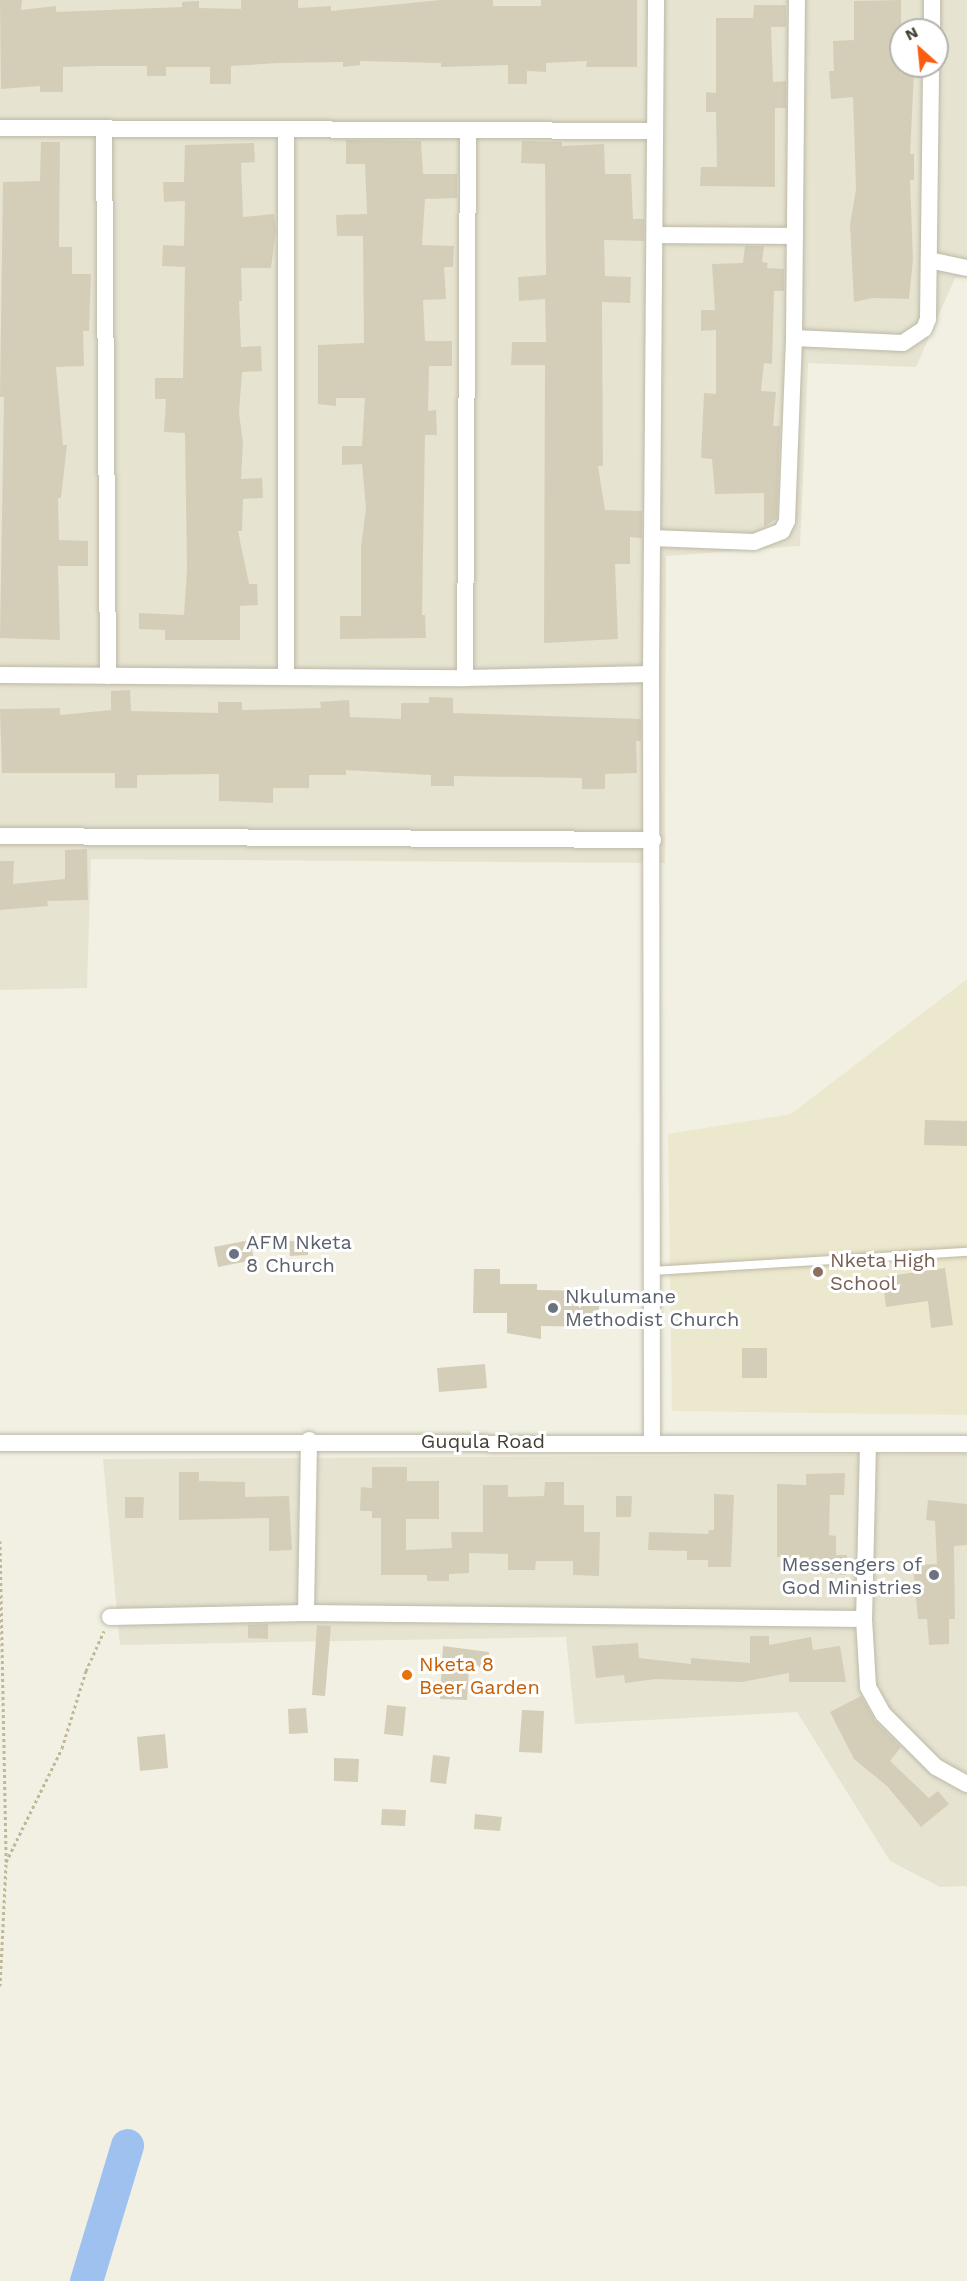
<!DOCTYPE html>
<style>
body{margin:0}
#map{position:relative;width:967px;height:2281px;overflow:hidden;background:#f2f0e3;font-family:"Work Sans",sans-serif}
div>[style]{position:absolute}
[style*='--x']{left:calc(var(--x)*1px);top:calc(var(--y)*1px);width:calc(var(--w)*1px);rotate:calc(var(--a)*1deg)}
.residential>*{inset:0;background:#e6e3d1}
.education>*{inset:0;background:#ece8cd}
.river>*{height:33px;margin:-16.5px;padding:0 16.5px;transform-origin:16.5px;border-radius:16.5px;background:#9ec1f0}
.building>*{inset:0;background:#d4ceb9}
.path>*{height:3px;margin-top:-1.5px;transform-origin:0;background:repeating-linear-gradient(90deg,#bfb897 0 3px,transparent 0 6px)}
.roads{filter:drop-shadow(0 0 2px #bdb9a6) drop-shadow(0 0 2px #bdb9a6)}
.service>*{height:8px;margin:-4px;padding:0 4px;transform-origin:4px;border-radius:4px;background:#fff}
.minor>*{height:16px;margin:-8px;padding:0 8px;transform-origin:8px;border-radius:8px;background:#fff}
.dots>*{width:16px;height:16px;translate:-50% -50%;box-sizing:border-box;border:3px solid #fff;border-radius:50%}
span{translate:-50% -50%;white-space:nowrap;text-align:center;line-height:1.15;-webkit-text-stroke:6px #fff;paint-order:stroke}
.worship-label{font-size:20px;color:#5b616d}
.left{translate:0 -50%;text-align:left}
.right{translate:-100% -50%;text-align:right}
.education-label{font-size:20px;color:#785e54}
.street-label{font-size:20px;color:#444034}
.food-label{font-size:20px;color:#c56008}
.north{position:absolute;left:889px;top:18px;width:60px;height:60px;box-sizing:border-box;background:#fff;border:2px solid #b4b3ae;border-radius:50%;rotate:333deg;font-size:16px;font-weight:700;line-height:24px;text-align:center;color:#444034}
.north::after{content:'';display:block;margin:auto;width:21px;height:27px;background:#fc5b10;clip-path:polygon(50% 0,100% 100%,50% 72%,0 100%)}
</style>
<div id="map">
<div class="residential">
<div style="clip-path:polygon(evenodd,0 0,967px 0,967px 277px,955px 278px,916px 367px,808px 363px,800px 546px,666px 556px,665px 863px,91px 859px,87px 988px,0 990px,0 0,901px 30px,937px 30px,937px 66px,901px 66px,901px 30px)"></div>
<div style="clip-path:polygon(967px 1454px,967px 1886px,940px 1887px,890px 1861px,797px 1712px,575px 1724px,566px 1637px,120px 1645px,103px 1459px)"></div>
</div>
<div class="education">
<div style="clip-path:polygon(967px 979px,967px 1415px,672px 1411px,668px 1134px,791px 1114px)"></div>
</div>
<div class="river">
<div style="--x:86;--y:2281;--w:142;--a:-73.2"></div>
</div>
<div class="building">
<div style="clip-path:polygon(0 0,22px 0,21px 10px,56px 6px,56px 12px,182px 7px,182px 2px,199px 1px,199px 8px,241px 9px,241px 0,298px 0,298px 8px,331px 6px,331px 11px,440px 0,493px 0,493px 6px,541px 6px,541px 0,637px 0,637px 67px,586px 67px,587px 61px,546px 63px,546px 72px,527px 71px,527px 84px,508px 84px,508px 65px,441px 67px,441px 63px,360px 61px,360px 65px,343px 67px,343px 62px,278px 63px,231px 66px,231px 84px,210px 84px,210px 67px,166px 67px,166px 76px,147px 76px,147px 66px,98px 66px,63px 67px,63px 92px,40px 92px,40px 86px,1px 89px)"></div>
<div style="clip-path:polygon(901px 0,901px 73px,914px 73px,910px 154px,914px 154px,914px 180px,910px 180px,913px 259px,909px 299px,873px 298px,854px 302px,850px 225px,856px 189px,853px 97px,831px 99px,829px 71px,834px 71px,833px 41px,854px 40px,854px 1px)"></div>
<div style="clip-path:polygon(754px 5px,786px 5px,786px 27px,771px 27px,773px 82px,786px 81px,786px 108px,775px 108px,775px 187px,700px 186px,701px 167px,717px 167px,716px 112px,706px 112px,706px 92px,716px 93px,716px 18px,753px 18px)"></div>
<div style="clip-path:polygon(346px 140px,421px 141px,423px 174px,457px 174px,457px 198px,425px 199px,422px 245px,454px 246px,453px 267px,444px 267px,446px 299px,423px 300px,425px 341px,452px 341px,452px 366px,429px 366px,428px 411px,436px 410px,437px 435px,425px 435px,422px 615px,425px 615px,426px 638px,340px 639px,340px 616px,361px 616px,361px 546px,366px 509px,362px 464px,342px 465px,342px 446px,362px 446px,365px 398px,336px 398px,336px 406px,318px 404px,318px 345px,364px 343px,363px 236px,337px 236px,336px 215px,367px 214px,365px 164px,346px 164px)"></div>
<div style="clip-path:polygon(522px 141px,562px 142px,562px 146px,604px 144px,605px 174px,631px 174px,633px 219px,644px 219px,644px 241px,604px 240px,605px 276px,631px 277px,630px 303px,602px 302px,603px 466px,598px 466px,605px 510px,642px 511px,642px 538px,630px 537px,630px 564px,615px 564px,618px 639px,544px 643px,545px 365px,511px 365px,512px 342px,546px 342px,545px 299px,519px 301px,518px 277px,546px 275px,545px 164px,521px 163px)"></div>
<div style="clip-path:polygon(41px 142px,60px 142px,59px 247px,72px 247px,72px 274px,91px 274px,89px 331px,83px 331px,84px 366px,56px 367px,63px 445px,67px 445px,61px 498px,58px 498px,59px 540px,88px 541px,88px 566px,58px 566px,60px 640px,0 638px,4px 397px,0 397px,3px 182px,40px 181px)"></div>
<div style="clip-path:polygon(254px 143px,255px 162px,241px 163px,243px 217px,274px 214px,276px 230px,271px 268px,241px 268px,242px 301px,239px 301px,241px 347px,261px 346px,262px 371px,242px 372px,239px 413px,243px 443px,241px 479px,262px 478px,263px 498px,243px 499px,242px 531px,238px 531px,249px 584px,257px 584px,258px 605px,240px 606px,240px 640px,165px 640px,165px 630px,139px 629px,139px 613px,184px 615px,187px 569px,185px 433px,164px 432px,166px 399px,155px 399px,155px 378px,183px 378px,185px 267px,162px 266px,163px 245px,184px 246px,185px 201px,164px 202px,163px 182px,184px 182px,185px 145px)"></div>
<div style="clip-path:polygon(745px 246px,764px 246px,762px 262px,768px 263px,767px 268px,784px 269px,784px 291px,774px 291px,772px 364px,764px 363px,761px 391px,776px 392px,773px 426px,780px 426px,777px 518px,764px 527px,764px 493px,715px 494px,712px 459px,701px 458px,704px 393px,716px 394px,716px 330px,701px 331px,701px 310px,715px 310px,712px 264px,743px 263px)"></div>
<div style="clip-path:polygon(130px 690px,131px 711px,218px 713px,218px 702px,242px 702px,242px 710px,321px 708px,320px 702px,349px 700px,350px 717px,401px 719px,401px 703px,429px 703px,429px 697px,453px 698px,453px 713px,641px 719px,641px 741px,636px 741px,637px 773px,605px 774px,605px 789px,582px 789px,582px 778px,454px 776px,454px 786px,431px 786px,431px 775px,346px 770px,346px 775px,309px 775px,309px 788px,273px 788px,273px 803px,219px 801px,219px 774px,137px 775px,137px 788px,115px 788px,115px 773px,2px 773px,0 709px,60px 708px,60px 715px,111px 710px,111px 691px)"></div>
<div style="clip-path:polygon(87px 849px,88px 900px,47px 901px,48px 906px,0 910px,0 861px,14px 861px,13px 884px,65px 879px,65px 850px)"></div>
<div style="clip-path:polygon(925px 1120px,967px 1121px,967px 1146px,924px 1145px)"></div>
<div style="clip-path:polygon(250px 1240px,254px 1260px,218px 1267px,214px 1247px)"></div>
<div style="clip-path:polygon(289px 1241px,308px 1241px,308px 1255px,290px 1256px)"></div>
<div style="clip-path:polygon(945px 1268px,953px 1325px,931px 1328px,928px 1301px,886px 1307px,882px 1277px)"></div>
<div style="clip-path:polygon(474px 1269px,500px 1269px,500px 1284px,537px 1284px,537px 1290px,599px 1291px,599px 1327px,541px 1326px,541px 1339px,507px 1333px,507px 1313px,473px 1313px)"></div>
<div style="clip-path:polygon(742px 1348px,767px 1348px,767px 1378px,742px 1378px)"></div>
<div style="clip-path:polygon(485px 1364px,487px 1388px,439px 1392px,437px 1368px)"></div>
<div style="clip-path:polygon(372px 1467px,407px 1467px,407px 1481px,439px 1481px,439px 1519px,406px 1519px,406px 1550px,452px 1548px,451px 1532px,483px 1532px,483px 1485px,508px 1485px,508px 1497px,544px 1496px,545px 1482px,564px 1482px,564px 1505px,584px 1505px,584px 1532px,600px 1532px,599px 1576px,573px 1575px,573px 1561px,536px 1561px,535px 1570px,508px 1570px,508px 1554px,469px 1553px,469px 1573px,449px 1574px,449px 1581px,427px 1581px,427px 1575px,381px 1575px,381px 1518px,372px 1518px,372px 1511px,360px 1511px,361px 1487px,372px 1488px)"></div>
<div style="clip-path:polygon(179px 1472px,199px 1472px,199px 1481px,245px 1482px,245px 1497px,289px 1496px,292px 1550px,269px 1551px,269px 1518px,179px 1520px)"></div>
<div style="clip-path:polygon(845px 1473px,844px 1495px,830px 1495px,829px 1535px,836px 1536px,836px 1555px,847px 1555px,846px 1575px,808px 1572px,809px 1557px,777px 1557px,777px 1484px,806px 1485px,806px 1474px)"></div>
<div style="clip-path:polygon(714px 1494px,734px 1495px,731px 1567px,708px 1567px,708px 1560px,687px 1560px,687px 1551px,648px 1550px,649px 1532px,708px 1534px,709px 1530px,714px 1530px)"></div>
<div style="clip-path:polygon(616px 1496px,632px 1496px,631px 1517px,616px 1517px)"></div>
<div style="clip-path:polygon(125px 1497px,144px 1497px,143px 1518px,125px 1518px)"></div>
<div style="clip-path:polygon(928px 1500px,967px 1504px,967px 1545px,954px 1546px,955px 1619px,949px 1619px,949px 1644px,929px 1645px,927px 1619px,918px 1619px,913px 1565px,937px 1564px,935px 1521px,926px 1520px)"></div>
<div style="clip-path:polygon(268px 1624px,268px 1639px,248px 1638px,248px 1625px)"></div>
<div style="clip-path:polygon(317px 1625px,331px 1626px,325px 1696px,312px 1695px)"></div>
<div style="clip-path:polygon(750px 1636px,769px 1636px,769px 1645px,811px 1637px,813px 1650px,840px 1646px,846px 1682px,789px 1682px,789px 1673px,742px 1682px,656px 1679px,625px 1683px,624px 1675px,596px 1678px,592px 1646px,638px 1643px,639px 1658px,691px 1664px,691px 1658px,750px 1663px)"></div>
<div style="clip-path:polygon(443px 1646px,489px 1652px,488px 1667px,469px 1667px,467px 1700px,440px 1699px)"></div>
<div style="clip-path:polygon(861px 1696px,875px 1721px,901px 1747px,890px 1761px,929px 1798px,938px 1791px,949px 1804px,921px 1827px,887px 1786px,854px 1759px,830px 1712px)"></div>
<div style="clip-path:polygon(387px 1705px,406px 1707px,403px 1736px,384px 1734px)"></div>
<div style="clip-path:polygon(306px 1708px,308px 1733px,289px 1734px,288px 1709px)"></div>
<div style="clip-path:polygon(522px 1710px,544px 1711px,542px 1753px,519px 1752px)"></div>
<div style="clip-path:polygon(165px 1734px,168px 1768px,140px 1771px,137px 1737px)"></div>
<div style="clip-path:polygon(433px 1755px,450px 1757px,446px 1784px,430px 1782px)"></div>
<div style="clip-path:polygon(334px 1758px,359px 1759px,358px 1782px,334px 1781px)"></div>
<div style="clip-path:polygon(382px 1809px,406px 1810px,405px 1826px,381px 1825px)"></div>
<div style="clip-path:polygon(475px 1814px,502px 1817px,500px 1831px,474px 1829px)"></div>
</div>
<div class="path">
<div style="--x:0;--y:1541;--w:323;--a:88.9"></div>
<div style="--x:6;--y:1864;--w:122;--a:92.8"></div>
<div style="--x:6;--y:1862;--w:127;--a:-63.8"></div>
<div style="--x:62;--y:1748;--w:81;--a:-72.7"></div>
<div style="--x:86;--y:1671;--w:44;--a:-65.8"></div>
</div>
<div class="roads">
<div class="service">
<div style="--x:652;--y:1271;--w:316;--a:-3.5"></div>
</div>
<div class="minor">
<div style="--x:932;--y:30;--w:30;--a:-90"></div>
<div style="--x:0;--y:128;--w:655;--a:0.26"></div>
<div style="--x:286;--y:130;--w:546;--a:90"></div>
<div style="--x:104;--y:131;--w:545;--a:89.58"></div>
<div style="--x:655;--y:235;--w:140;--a:0.4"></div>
<div style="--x:929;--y:260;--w:39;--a:12"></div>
<div style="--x:794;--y:338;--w:109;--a:2.6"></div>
<div style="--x:903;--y:343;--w:25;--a:-34"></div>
<div style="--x:924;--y:329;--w:11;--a:-68"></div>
<div style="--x:928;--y:319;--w:253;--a:-89.3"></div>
<div style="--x:652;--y:538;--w:102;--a:2.2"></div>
<div style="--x:754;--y:542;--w:30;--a:-21"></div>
<div style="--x:782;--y:531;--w:11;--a:-63"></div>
<div style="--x:787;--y:521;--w:183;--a:-87.8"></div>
<div style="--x:794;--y:338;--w:338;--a:-89.5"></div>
<div style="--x:0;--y:675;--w:465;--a:0.4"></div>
<div style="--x:465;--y:678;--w:186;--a:-1.2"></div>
<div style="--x:465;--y:678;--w:547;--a:-89.69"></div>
<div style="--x:0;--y:836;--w:653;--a:0.35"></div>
<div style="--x:309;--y:1440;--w:173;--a:91"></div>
<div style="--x:306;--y:1613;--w:558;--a:0.62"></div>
<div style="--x:652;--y:1442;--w:768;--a:-90.07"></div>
<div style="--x:651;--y:674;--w:674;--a:-89.57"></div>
<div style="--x:0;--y:1443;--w:967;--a:0.06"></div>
<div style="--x:868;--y:1445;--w:174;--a:91.3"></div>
<div style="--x:864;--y:1619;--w:68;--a:86.6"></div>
<div style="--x:868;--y:1687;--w:31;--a:61"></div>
<div style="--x:883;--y:1714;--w:75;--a:45"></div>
<div style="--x:936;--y:1767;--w:35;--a:29"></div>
<div style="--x:110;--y:1617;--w:196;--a:-1.2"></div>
</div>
</div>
<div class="dots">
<div style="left:234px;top:1254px;background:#6b7280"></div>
<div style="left:818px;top:1272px;background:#8d6e63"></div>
<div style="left:553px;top:1308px;background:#6b7280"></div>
<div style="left:934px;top:1575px;background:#6b7280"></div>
<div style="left:407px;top:1675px;background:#e8710a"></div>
</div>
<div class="worship-label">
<span class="left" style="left:246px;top:1254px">AFM Nketa<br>8 Church</span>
<span class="left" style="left:565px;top:1308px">Nkulumane<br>Methodist Church</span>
<span class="right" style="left:922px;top:1576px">Messengers of<br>God Ministries</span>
</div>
<div class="education-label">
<span class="left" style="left:830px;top:1272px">Nketa High<br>School</span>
</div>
<div class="street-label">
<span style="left:483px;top:1441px">Guqula Road</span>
</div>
<div class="food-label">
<span class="left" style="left:419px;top:1676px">Nketa 8<br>Beer Garden</span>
</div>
<div class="north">N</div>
</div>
